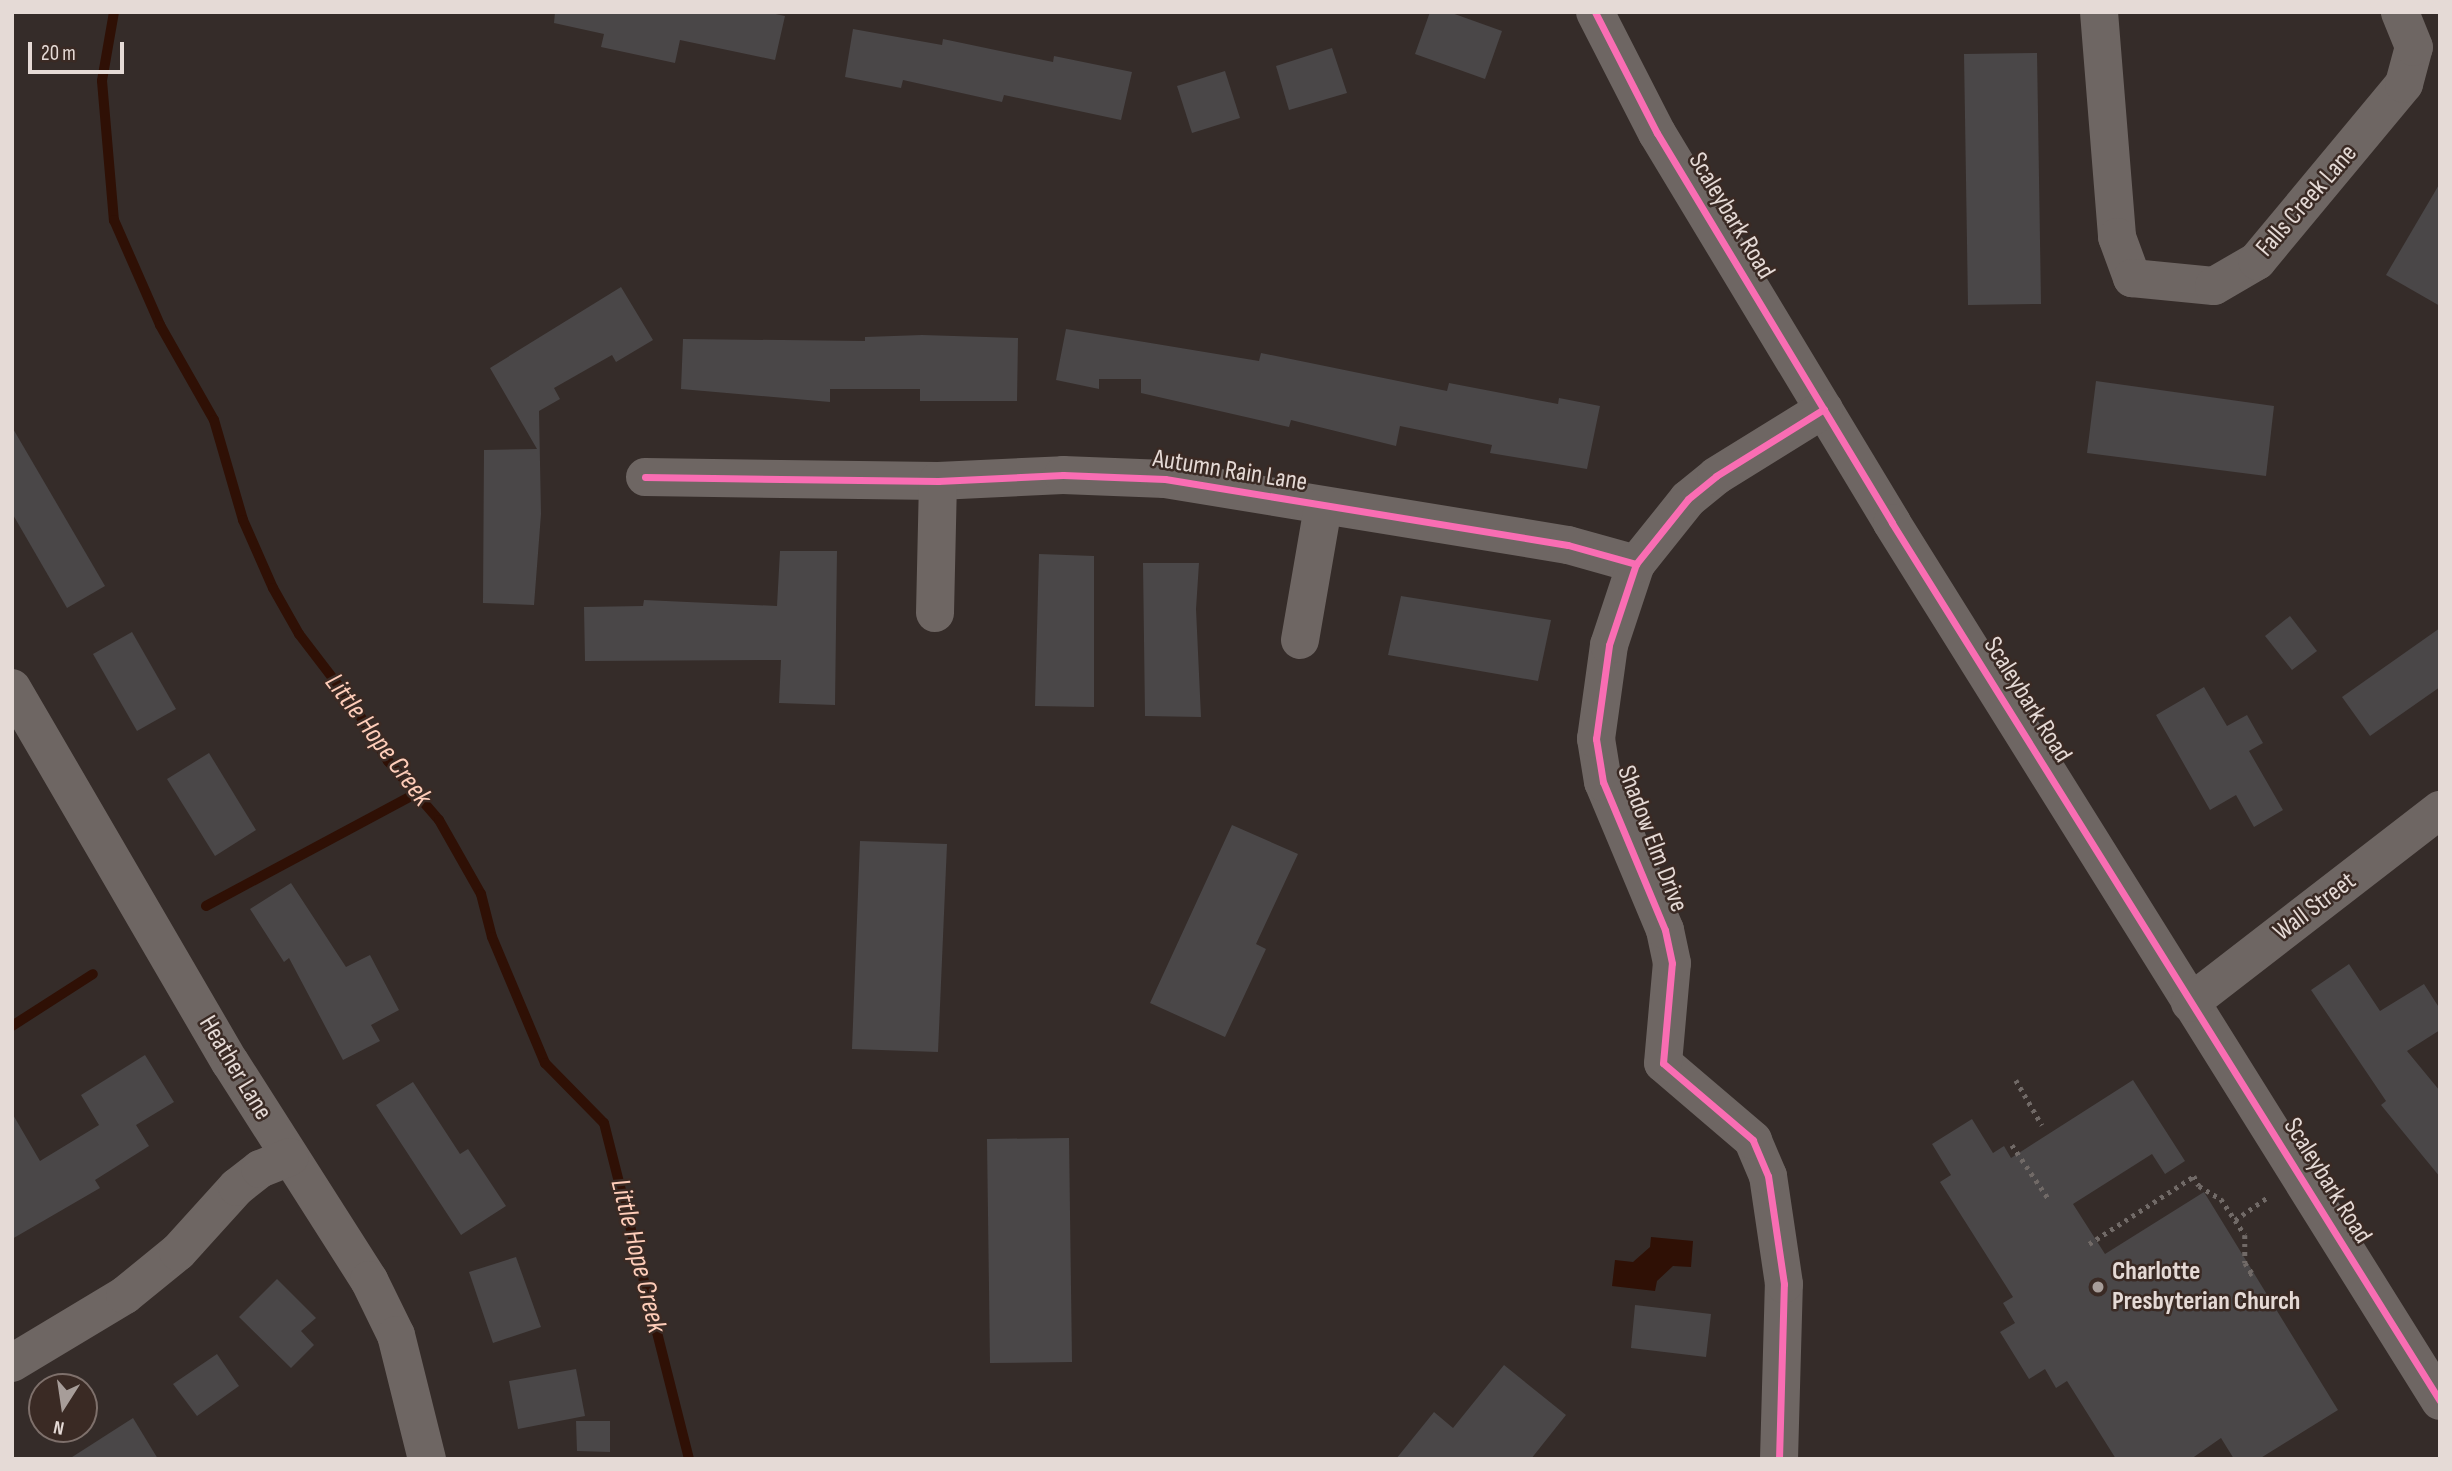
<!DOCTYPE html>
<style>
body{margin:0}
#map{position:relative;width:2452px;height:1471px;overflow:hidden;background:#352c29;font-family:"Sofia Sans Condensed",sans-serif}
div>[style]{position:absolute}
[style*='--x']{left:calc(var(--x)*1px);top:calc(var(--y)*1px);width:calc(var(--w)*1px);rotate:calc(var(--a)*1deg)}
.water>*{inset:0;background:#2f1005}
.stream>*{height:10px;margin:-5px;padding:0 5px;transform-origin:5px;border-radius:5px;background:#2f1005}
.building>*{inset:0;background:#4a4748}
.path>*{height:4.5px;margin-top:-2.25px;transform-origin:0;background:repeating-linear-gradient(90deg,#716a67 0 3.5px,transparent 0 8.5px)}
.minor>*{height:38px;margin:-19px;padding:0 19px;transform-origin:19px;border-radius:19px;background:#6e6663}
.cycleway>*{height:7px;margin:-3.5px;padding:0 3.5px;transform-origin:3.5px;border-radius:3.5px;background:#f96db3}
.dots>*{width:19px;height:19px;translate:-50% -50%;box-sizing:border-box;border:4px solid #3a2a24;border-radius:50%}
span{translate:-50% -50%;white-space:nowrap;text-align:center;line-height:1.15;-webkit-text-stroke:5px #3a2a24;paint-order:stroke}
.street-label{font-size:26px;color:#e5dad6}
.poi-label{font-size:26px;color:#e5dad6;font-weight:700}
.left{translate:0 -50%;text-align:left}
.water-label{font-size:28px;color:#fecdb9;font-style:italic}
.frame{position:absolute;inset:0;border:14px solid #e5dad6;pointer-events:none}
.north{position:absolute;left:28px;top:1373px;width:70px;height:70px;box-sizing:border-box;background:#3a2a24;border:2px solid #7e706b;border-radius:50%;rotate:192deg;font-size:19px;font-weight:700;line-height:28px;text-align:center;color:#e5dad6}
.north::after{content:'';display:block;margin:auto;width:24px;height:32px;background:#a79d99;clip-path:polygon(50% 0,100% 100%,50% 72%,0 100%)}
.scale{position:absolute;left:28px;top:42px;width:96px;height:32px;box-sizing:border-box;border:4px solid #e5dad6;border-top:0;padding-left:9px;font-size:21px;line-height:24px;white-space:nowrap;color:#e5dad6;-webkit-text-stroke:5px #3a2a24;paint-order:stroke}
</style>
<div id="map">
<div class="water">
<div style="clip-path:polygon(1651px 1237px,1693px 1241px,1691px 1267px,1673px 1266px,1657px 1281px,1655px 1291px,1612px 1286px,1615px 1260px,1633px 1262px,1650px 1247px)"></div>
</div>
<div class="stream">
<div style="--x:114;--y:12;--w:70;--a:99.9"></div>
<div style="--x:102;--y:81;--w:140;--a:85.1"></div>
<div style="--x:114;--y:220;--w:115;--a:66.3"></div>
<div style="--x:160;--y:325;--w:109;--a:60.4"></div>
<div style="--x:214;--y:420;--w:104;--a:73.8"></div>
<div style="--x:243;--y:520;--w:74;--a:66.2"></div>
<div style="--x:273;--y:588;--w:53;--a:60.5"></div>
<div style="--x:299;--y:634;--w:91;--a:52.6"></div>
<div style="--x:354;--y:706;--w:65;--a:58.3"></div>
<div style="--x:388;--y:761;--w:78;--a:49.2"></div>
<div style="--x:439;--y:820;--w:85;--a:60.4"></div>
<div style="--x:481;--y:894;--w:44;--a:75.7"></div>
<div style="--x:492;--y:937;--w:137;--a:67.2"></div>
<div style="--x:545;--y:1063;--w:84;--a:45.5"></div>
<div style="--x:604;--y:1123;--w:347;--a:75.8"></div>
<div style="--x:206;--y:906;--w:239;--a:-28.2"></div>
<div style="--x:12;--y:1026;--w:96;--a:-32.7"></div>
</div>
<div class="building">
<div style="clip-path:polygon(555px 12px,766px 12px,785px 16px,775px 60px,680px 40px,675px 63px,601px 47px,604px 34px,554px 23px)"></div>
<div style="clip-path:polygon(1430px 12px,1449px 12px,1502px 31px,1485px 79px,1415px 54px)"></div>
<div style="clip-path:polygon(853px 29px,942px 45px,943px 39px,1053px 62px,1054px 56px,1132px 72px,1121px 120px,1004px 95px,1002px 102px,903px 80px,901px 88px,845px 77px)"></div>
<div style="clip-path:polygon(1332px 48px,1347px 93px,1289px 110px,1276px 66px)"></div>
<div style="clip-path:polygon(2037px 53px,2041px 304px,1968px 305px,1964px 54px)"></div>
<div style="clip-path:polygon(1225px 71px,1240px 118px,1192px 133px,1177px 86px)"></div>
<div style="clip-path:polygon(2440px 183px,2440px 306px,2386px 275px)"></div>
<div style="clip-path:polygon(621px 287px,653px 340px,616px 362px,612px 355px,554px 388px,560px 399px,539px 411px,541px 514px,534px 605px,483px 603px,484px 450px,537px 449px,490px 368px)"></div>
<div style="clip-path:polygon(1066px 329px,1259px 361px,1261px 353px,1447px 391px,1449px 383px,1558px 404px,1559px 398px,1600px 406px,1587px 469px,1490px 453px,1492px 445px,1400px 426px,1396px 446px,1291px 420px,1289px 427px,1141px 393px,1141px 379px,1099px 379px,1099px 389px,1056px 380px)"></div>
<div style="clip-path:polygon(922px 335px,1018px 338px,1017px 401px,920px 401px,920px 389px,830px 389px,830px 402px,681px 389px,683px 339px,865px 341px,865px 337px)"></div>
<div style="clip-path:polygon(2096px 381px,2274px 406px,2266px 476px,2087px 453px)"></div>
<div style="clip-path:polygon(12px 427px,105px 586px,67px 608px,12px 513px)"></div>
<div style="clip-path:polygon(780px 551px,837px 551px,835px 705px,779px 703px,781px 660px,585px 661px,584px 607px,643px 606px,644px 600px,777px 606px)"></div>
<div style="clip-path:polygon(1039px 554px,1094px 556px,1094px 707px,1035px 706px)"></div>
<div style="clip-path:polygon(1143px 563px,1199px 563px,1196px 609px,1201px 717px,1145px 716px)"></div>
<div style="clip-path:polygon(1401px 596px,1551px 620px,1538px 681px,1388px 655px)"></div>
<div style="clip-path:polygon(2290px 616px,2317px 651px,2292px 670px,2265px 636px)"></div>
<div style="clip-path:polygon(2440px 628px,2440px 687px,2370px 736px,2342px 697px)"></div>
<div style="clip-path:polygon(132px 632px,176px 709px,137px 731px,93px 654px)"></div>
<div style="clip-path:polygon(2204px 687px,2227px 726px,2247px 715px,2263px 743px,2249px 751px,2283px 810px,2254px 827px,2236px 795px,2210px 810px,2156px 715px)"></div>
<div style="clip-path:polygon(209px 753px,256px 830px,215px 856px,167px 779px)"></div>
<div style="clip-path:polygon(1232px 825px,1298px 854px,1256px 944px,1266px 949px,1225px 1037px,1150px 1003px)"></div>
<div style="clip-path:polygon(860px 841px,947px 844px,938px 1052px,852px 1049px)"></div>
<div style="clip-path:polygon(291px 883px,346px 967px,370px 955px,399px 1010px,371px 1025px,380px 1041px,343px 1060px,289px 958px,284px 962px,250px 909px)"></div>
<div style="clip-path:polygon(2349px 964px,2380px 1011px,2424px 984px,2440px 1009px,2440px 1030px,2407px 1051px,2440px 1091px,2440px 1177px,2381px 1105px,2386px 1101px,2311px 990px)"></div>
<div style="clip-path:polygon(145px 1055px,174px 1102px,136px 1125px,149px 1146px,95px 1180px,100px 1188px,12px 1239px,12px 1113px,40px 1161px,99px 1125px,81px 1095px)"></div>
<div style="clip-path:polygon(2133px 1080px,2185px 1161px,2165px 1174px,2152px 1154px,2073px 1204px,2105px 1254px,2204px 1192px,2338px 1410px,2259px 1459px,2234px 1459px,2221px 1438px,2191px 1459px,2116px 1459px,2067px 1381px,2056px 1388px,2045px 1369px,2029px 1379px,2000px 1332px,2015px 1323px,2003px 1303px,2013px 1297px,1940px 1182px,1951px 1175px,1932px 1144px,1972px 1119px,1993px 1153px,2004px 1146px,2011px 1158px)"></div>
<div style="clip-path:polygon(413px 1082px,460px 1154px,468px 1149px,506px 1206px,461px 1235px,376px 1105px)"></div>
<div style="clip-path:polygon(1069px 1138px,1072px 1362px,990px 1363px,987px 1139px)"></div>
<div style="clip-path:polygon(516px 1257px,541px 1327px,493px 1343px,469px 1272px)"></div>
<div style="clip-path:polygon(277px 1279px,316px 1318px,301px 1331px,314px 1345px,291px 1368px,239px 1317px)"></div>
<div style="clip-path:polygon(1635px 1305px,1711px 1314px,1706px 1357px,1631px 1348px)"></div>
<div style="clip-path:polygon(217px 1354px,239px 1386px,197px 1416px,173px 1384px)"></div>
<div style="clip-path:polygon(1504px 1365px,1566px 1415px,1531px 1459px,1396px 1459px,1434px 1412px,1453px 1428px)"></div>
<div style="clip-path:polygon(576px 1369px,585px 1416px,518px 1429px,509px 1381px)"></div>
<div style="clip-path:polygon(133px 1418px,158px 1459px,69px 1459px)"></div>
<div style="clip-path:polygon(576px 1421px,610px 1421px,610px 1452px,577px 1451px)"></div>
</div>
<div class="path">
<div style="--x:2016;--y:1080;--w:52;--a:60"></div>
<div style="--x:2012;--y:1145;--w:64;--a:55.8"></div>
<div style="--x:2235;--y:1220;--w:40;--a:-34.9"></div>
<div style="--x:2089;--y:1244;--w:125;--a:-32.9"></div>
<div style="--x:2194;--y:1176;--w:11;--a:63"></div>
<div style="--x:2199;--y:1186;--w:26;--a:31"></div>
<div style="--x:2221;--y:1199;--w:43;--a:56.3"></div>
<div style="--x:2245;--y:1235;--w:28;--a:90"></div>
<div style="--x:2245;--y:1263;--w:12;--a:55"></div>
<div style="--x:2252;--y:1273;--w:7;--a:146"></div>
</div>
<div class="minor">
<div style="--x:1595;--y:12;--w:136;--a:62.9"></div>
<div style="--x:1657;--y:133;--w:455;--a:58.9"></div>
<div style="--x:1892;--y:523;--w:1035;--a:58.03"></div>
<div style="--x:2099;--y:12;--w:226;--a:85.4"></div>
<div style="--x:2117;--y:237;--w:44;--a:69.9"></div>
<div style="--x:2132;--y:278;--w:82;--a:5.6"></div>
<div style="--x:2214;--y:286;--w:50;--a:-30.2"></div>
<div style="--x:2257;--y:261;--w:230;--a:-50.3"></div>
<div style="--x:2404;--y:84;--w:38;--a:-75"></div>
<div style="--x:2414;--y:47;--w:38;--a:-112"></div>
<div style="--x:645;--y:477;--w:293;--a:0.8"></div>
<div style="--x:938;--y:481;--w:125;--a:-2.7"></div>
<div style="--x:1063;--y:475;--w:102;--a:2.2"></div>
<div style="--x:1165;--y:479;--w:408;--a:9.3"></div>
<div style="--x:1568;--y:545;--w:71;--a:15.6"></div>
<div style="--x:935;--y:613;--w:132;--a:-88.7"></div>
<div style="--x:1300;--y:640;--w:135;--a:-80.2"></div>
<div style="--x:12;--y:688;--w:433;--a:59.8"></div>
<div style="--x:230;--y:1062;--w:259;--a:57.5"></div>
<div style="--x:369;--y:1280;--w:61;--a:63.9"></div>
<div style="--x:396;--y:1335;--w:128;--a:76"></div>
<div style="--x:2190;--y:1003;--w:316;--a:-37.7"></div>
<div style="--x:12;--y:1363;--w:132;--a:-31"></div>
<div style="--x:125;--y:1295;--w:68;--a:-39.1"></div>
<div style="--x:178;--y:1252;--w:88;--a:-47.8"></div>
<div style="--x:237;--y:1187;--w:29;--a:-38"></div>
<div style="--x:260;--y:1169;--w:32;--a:-22"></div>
<div style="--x:1779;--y:1459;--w:175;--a:-88.4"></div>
<div style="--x:1784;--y:1284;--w:109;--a:-98.4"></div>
<div style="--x:1768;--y:1176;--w:39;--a:-113"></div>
<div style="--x:1753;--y:1140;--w:118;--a:-139.5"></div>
<div style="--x:1663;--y:1063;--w:100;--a:-84.9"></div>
<div style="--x:1672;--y:963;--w:34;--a:-102"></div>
<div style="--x:1665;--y:930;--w:160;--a:-112.7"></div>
<div style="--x:1603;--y:782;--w:44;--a:-99.2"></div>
<div style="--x:1596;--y:739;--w:95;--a:-82.1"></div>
<div style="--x:1609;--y:645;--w:85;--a:-71.6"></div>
<div style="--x:1636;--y:564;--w:83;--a:-51.3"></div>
<div style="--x:1688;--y:499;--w:36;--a:-39"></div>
<div style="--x:1716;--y:476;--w:127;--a:-31.8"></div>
</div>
<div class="cycleway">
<div style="--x:1595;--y:12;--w:136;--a:62.9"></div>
<div style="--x:1657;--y:133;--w:455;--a:58.9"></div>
<div style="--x:1892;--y:523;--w:1035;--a:58.03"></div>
<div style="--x:645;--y:477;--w:293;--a:0.8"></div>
<div style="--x:938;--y:481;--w:125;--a:-2.7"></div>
<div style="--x:1063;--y:475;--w:102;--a:2.2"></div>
<div style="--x:1165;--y:479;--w:408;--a:9.3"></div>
<div style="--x:1568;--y:545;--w:71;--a:15.6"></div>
<div style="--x:1779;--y:1459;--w:175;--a:-88.4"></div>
<div style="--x:1784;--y:1284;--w:109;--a:-98.4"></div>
<div style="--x:1768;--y:1176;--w:39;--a:-113"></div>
<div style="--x:1753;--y:1140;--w:118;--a:-139.5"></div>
<div style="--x:1663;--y:1063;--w:100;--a:-84.9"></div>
<div style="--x:1672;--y:963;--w:34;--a:-102"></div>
<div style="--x:1665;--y:930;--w:160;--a:-112.7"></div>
<div style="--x:1603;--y:782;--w:44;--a:-99.2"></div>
<div style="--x:1596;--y:739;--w:95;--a:-82.1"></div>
<div style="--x:1609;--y:645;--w:85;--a:-71.6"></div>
<div style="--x:1636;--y:564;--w:83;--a:-51.3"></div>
<div style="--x:1688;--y:499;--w:36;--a:-39"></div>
<div style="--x:1716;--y:476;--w:127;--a:-31.8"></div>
</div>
<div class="dots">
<div style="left:2098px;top:1287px;background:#a79d99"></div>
</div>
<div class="street-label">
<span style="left:2307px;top:201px;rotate:-49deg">Falls Creek Lane</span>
<span style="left:1731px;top:216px;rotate:59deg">Scaleybark Road</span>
<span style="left:1230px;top:471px;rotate:9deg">Autumn Rain Lane</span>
<span style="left:2027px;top:700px;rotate:58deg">Scaleybark Road</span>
<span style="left:1652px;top:839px;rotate:69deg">Shadow Elm Drive</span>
<span style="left:2315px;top:907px;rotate:-37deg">Wall Street</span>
<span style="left:235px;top:1068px;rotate:59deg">Heather Lane</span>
<span style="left:2327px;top:1181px;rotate:58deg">Scaleybark Road</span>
</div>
<div class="poi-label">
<span class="left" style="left:2112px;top:1287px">Charlotte<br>Presbyterian Church</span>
</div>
<div class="water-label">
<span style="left:378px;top:740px;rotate:53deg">Little Hope Creek</span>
<span style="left:638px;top:1256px;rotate:76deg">Little Hope Creek</span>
</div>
<div class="frame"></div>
<div class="north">N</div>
<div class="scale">20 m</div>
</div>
